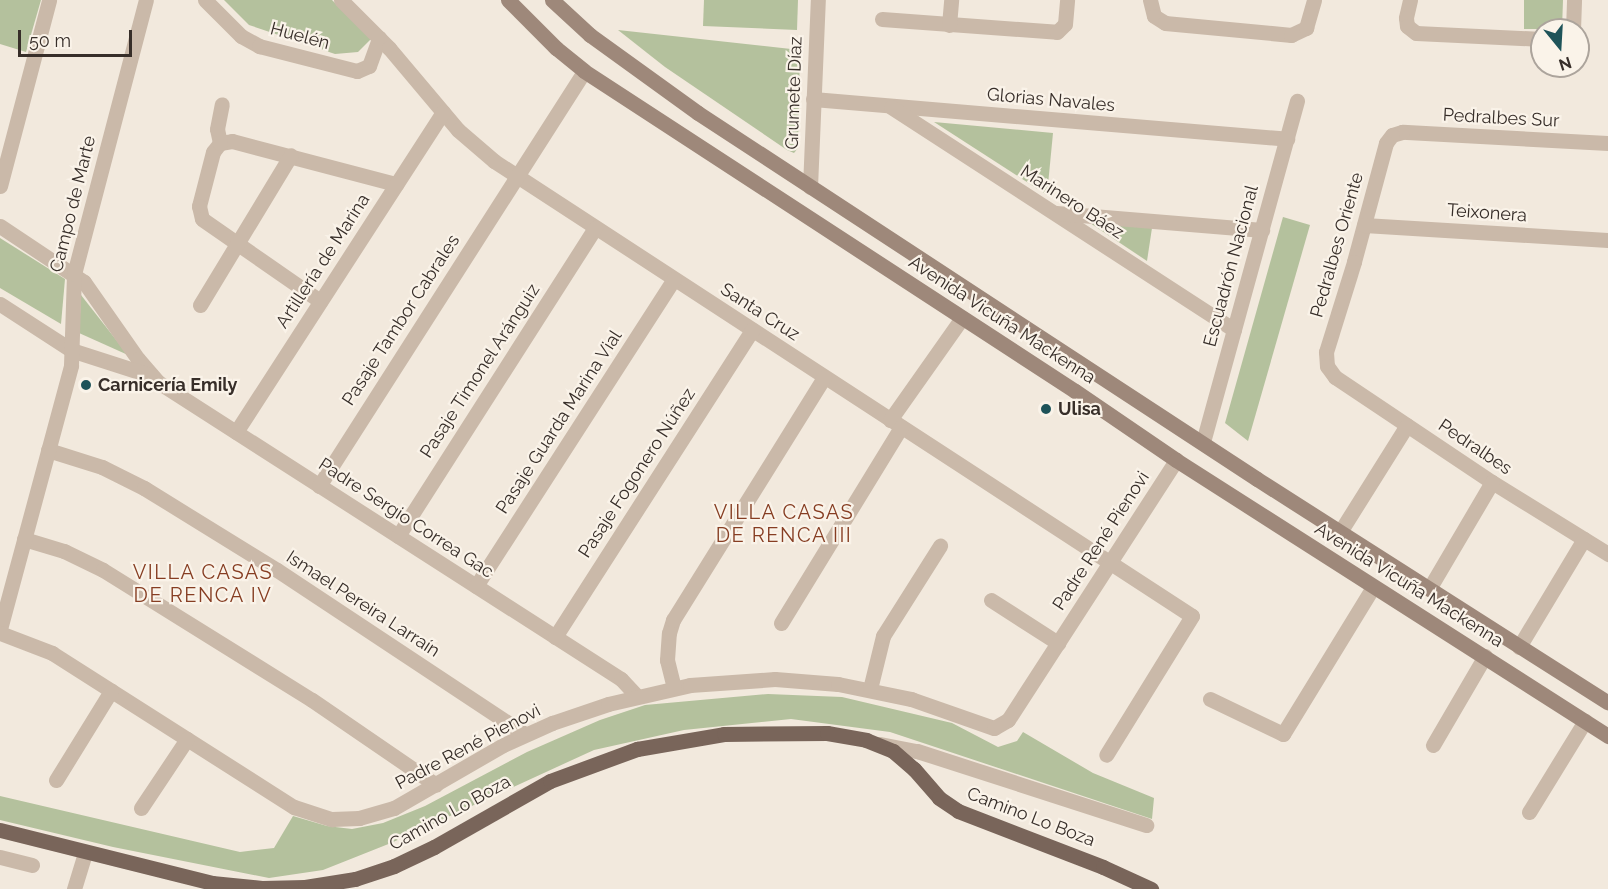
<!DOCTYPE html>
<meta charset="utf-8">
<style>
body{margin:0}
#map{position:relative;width:1608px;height:889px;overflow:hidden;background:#f2e9dd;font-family:Raleway,sans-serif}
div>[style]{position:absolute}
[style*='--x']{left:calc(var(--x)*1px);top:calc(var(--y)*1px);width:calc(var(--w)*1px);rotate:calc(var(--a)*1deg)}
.green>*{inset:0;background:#b4c19d}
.street>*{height:15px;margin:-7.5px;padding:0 7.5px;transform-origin:7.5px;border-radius:7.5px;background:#cab9a9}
.secondary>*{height:15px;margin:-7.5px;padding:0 7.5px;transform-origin:7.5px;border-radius:7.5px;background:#9e887a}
.primary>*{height:15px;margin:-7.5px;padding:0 7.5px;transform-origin:7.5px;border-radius:7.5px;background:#79655a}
.dots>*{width:16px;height:16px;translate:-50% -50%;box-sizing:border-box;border:3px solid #faf3e9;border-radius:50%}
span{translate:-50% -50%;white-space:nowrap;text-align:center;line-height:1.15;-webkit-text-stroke:4.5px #faf3e9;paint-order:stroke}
.street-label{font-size:18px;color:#372e29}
.poi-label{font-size:18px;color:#372e29;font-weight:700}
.left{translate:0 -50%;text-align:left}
.neighbourhood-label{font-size:20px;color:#863d22;letter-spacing:1.5px}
.north{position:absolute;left:1530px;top:18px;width:60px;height:60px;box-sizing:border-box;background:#faf3e9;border:2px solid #aca49c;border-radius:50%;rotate:162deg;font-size:16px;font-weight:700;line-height:24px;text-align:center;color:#372e29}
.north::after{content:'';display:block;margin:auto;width:21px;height:27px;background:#1e5359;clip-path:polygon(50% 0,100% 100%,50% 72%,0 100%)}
.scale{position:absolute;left:18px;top:30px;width:114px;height:27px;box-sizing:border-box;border:3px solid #372e29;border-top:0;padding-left:8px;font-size:18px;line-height:21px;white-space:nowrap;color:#372e29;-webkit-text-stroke:4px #faf3e9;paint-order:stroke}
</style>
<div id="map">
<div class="green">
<div style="clip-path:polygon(0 0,41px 0,26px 52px,0 44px)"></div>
<div style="clip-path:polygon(224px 0,332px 0,371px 39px,358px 52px,335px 54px,249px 25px)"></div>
<div style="clip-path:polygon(704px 0,798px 0,797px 30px,703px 26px)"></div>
<div style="clip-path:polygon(1524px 0,1563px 0,1562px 29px,1524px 29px)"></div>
<div style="clip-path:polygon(618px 30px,800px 50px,798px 148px,794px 153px,787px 150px,665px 67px)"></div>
<div style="clip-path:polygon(934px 122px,1053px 133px,1047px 195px)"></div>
<div style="clip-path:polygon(1283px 217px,1310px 225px,1248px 441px,1225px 423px)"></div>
<div style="clip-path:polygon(1084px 219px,1152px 228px,1147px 261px)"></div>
<div style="clip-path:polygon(0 238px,65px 279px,61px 324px,0 288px)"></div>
<div style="clip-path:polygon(81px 295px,128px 355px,79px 333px)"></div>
<div style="clip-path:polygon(768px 694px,842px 697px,952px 723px,998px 747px,1017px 741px,1023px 732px,1093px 773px,1154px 798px,1152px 819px,890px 732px,791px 719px,684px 730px,594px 750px,391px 843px,323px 870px,269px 878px,113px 847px,0 820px,0 796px,240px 852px,274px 848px,293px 816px,327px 826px,352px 829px,383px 823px,425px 806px,527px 752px,600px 720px,645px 705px)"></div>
</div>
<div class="street">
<div style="--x:205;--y:0;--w:51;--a:45"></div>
<div style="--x:241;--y:36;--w:21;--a:29"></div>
<div style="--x:259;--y:46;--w:101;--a:14.3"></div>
<div style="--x:357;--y:71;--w:13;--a:-23"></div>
<div style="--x:369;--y:66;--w:30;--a:-70"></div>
<div style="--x:341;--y:0;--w:68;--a:45"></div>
<div style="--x:389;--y:48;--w:107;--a:49.9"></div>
<div style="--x:458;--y:130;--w:48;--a:40.7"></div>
<div style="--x:494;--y:161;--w:833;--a:33.1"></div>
<div style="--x:1192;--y:616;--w:163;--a:121.7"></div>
<div style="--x:1150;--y:0;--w:16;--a:76"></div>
<div style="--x:1154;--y:16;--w:13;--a:32"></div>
<div style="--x:1165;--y:23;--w:127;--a:5.4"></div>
<div style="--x:1291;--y:35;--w:17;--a:-25"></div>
<div style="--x:1306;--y:28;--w:29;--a:-74"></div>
<div style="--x:1410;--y:0;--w:18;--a:103"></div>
<div style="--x:1406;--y:18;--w:8;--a:83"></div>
<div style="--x:1407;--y:26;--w:11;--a:38"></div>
<div style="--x:1416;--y:33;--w:126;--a:2.7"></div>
<div style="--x:882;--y:19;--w:175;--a:4.2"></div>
<div style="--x:1057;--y:32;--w:11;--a:-45"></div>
<div style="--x:1065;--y:24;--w:24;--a:-85"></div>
<div style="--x:949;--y:25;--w:25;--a:-85"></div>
<div style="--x:1573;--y:30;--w:30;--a:-88"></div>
<div style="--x:813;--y:99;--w:476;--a:4.8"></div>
<div style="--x:891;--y:107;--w:409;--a:33"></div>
<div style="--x:220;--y:143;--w:11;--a:128"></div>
<div style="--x:213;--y:152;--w:56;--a:104.5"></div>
<div style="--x:199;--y:206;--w:13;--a:77"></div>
<div style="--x:202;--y:219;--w:144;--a:34.8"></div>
<div style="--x:220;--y:143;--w:12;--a:-9"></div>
<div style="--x:232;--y:141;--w:170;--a:14.7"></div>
<div style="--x:220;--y:143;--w:14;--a:-102"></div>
<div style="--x:217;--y:129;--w:25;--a:-79"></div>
<div style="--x:1608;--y:143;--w:206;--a:-176.9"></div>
<div style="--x:1402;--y:132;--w:10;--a:163"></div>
<div style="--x:1392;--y:135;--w:10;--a:127"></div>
<div style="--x:1386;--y:143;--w:123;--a:105.1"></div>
<div style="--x:1354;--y:262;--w:94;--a:107.3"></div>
<div style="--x:1326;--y:352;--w:14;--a:86"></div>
<div style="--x:1327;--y:366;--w:14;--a:54"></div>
<div style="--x:1335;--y:377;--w:189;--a:33.8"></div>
<div style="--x:1492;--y:482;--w:137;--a:31.8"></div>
<div style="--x:0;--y:186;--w:192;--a:-75.2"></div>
<div style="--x:810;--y:187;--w:187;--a:-87.6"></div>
<div style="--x:1056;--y:213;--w:207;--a:4.7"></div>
<div style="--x:1364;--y:225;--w:244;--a:3.5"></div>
<div style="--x:0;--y:226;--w:101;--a:33.7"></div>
<div style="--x:84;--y:282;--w:94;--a:55"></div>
<div style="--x:138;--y:359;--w:30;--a:49"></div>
<div style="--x:158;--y:382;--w:550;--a:32.68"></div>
<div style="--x:621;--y:679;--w:23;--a:47"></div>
<div style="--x:0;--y:304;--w:85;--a:32.9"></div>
<div style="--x:71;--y:350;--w:85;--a:17.8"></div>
<div style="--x:200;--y:305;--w:175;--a:-58.8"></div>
<div style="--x:890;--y:420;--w:125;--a:-54.8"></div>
<div style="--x:236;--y:432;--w:381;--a:-57.1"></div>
<div style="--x:1203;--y:442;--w:354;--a:-74.6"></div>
<div style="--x:48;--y:450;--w:57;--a:17.5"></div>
<div style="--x:102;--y:467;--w:47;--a:26.6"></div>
<div style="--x:144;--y:488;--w:156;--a:31.7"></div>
<div style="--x:277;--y:570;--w:297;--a:33.5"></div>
<div style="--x:319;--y:486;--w:492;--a:-57.4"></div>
<div style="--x:1340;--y:532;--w:126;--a:-57.9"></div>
<div style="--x:398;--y:536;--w:366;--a:-57.4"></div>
<div style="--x:24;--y:539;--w:42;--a:16.7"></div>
<div style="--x:64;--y:551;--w:43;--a:26"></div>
<div style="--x:103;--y:570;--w:246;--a:31.9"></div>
<div style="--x:312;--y:700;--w:150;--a:34.4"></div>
<div style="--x:476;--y:586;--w:365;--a:-57.2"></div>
<div style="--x:1429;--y:589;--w:124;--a:-59.5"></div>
<div style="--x:991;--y:600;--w:80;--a:32.7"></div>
<div style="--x:781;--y:623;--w:230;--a:-58.5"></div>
<div style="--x:0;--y:629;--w:273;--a:-74.9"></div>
<div style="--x:71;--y:365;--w:91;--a:-88.1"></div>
<div style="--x:74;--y:274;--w:283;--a:-75.3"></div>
<div style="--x:0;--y:633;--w:56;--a:21"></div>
<div style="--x:52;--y:653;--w:287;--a:32.5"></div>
<div style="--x:294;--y:807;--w:40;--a:18"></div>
<div style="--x:332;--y:819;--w:27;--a:-2"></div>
<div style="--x:359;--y:818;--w:36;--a:-16"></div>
<div style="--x:394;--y:808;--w:126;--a:-30"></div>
<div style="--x:503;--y:745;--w:54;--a:-24.2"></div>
<div style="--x:552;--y:723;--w:59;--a:-18.7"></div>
<div style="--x:608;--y:704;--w:84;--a:-13"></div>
<div style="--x:690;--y:685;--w:85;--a:-4"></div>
<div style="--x:775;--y:679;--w:63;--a:4.5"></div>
<div style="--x:838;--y:684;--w:75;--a:11.6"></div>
<div style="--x:911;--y:699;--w:88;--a:19.3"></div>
<div style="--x:994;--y:728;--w:16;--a:-30"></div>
<div style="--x:1008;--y:720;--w:310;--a:-57.1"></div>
<div style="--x:555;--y:637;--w:365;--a:-57.3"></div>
<div style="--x:1519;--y:647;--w:126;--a:-59"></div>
<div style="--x:674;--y:688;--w:29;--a:-104"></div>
<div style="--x:667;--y:660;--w:27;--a:-86"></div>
<div style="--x:669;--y:633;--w:14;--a:-73"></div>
<div style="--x:673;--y:620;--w:286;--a:-58.1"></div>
<div style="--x:870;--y:689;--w:55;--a:-76.2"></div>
<div style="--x:883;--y:636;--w:107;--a:-57.7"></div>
<div style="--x:1210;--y:699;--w:81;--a:25.6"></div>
<div style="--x:1283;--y:734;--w:172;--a:-58.5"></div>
<div style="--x:880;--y:744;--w:38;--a:11"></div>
<div style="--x:917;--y:751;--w:241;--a:17.9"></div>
<div style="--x:1433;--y:745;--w:103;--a:-59.7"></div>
<div style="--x:56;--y:780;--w:105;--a:-58.3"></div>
<div style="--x:141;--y:808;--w:83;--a:-56.3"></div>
<div style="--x:1529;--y:812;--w:107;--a:-58.4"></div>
<div style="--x:0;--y:857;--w:33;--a:14"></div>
<div style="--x:74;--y:889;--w:39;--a:-73"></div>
</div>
<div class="secondary">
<div style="--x:508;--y:0;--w:68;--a:45"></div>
<div style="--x:556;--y:48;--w:36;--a:39"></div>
<div style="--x:584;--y:71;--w:586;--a:33.09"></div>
<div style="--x:1075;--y:391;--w:122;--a:34.3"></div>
<div style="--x:1176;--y:460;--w:513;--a:32.57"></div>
<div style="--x:552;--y:0;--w:52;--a:42.6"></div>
<div style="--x:590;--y:35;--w:133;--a:35.8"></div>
<div style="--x:698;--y:113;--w:668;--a:33.21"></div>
<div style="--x:1257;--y:479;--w:416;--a:32.5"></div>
</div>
<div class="primary">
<div style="--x:0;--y:830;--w:219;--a:14"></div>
<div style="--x:212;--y:883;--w:50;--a:5.7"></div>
<div style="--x:262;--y:888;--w:43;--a:-1.3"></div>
<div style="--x:305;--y:887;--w:51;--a:-9.1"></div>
<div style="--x:355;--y:879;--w:41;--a:-18.4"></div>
<div style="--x:394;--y:866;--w:44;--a:-25.4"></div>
<div style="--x:434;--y:847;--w:133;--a:-29.6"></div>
<div style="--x:550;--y:781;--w:93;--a:-20.2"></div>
<div style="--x:637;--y:749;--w:88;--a:-9.8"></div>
<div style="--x:724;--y:734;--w:103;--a:-0.6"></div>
<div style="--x:827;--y:733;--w:40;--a:10"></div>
<div style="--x:866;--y:740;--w:29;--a:22"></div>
<div style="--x:893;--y:751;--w:28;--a:41"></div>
<div style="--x:914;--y:769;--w:38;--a:49"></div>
<div style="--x:939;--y:798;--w:23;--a:34"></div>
<div style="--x:958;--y:811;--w:155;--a:21.1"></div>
<div style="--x:1103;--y:867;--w:53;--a:24.6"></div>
</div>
<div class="dots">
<div style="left:86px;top:385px;background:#1e5359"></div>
<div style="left:1046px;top:409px;background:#1e5359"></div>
</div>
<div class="street-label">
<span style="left:300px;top:36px;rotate:15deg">Huelén</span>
<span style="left:794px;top:93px;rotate:-88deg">Grumete Díaz</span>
<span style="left:1051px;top:100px;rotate:5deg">Glorias Navales</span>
<span style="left:1501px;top:118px;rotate:3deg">Pedralbes Sur</span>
<span style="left:1072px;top:202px;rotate:33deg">Marinero Báez</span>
<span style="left:73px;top:204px;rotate:-76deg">Campo de Marte</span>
<span style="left:1487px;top:213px;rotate:4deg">Teixonera</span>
<span style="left:1337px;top:245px;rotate:-74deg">Pedralbes Oriente</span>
<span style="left:323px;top:261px;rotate:-57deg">Artillería de Marina</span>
<span style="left:1231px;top:266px;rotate:-75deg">Escuadrón Nacional</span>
<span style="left:760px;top:312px;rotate:33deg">Santa Cruz</span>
<span style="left:401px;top:320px;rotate:-57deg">Pasaje Tambor Cabrales</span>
<span style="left:1002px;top:320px;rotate:33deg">Avenida Vicuña Mackenna</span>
<span style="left:480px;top:371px;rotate:-57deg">Pasaje Timonel Aránguiz</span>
<span style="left:559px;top:422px;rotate:-57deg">Pasaje Guarda Marina Vial</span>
<span style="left:1475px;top:447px;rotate:34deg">Pedralbes</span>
<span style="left:637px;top:473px;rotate:-57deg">Pasaje Fogonero Núñez</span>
<span style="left:406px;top:518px;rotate:33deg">Padre Sergio Correa Gac</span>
<span style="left:1101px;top:541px;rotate:-57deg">Padre René Pienovi</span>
<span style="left:1409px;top:585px;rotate:32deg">Avenida Vicuña Mackenna</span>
<span style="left:363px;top:604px;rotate:33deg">Ismael Pereira Larraín</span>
<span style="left:468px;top:747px;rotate:-28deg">Padre René Pienovi</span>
<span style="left:450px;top:813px;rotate:-29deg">Camino Lo Boza</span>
<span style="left:1031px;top:817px;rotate:21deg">Camino Lo Boza</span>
</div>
<div class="poi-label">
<span class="left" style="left:98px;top:385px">Carnicería Emily</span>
<span class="left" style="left:1058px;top:409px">Ulisa</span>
</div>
<div class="neighbourhood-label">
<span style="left:784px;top:524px">VILLA CASAS<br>DE RENCA III</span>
<span style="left:203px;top:584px">VILLA CASAS<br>DE RENCA IV</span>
</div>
<div class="north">N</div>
<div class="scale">50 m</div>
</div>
